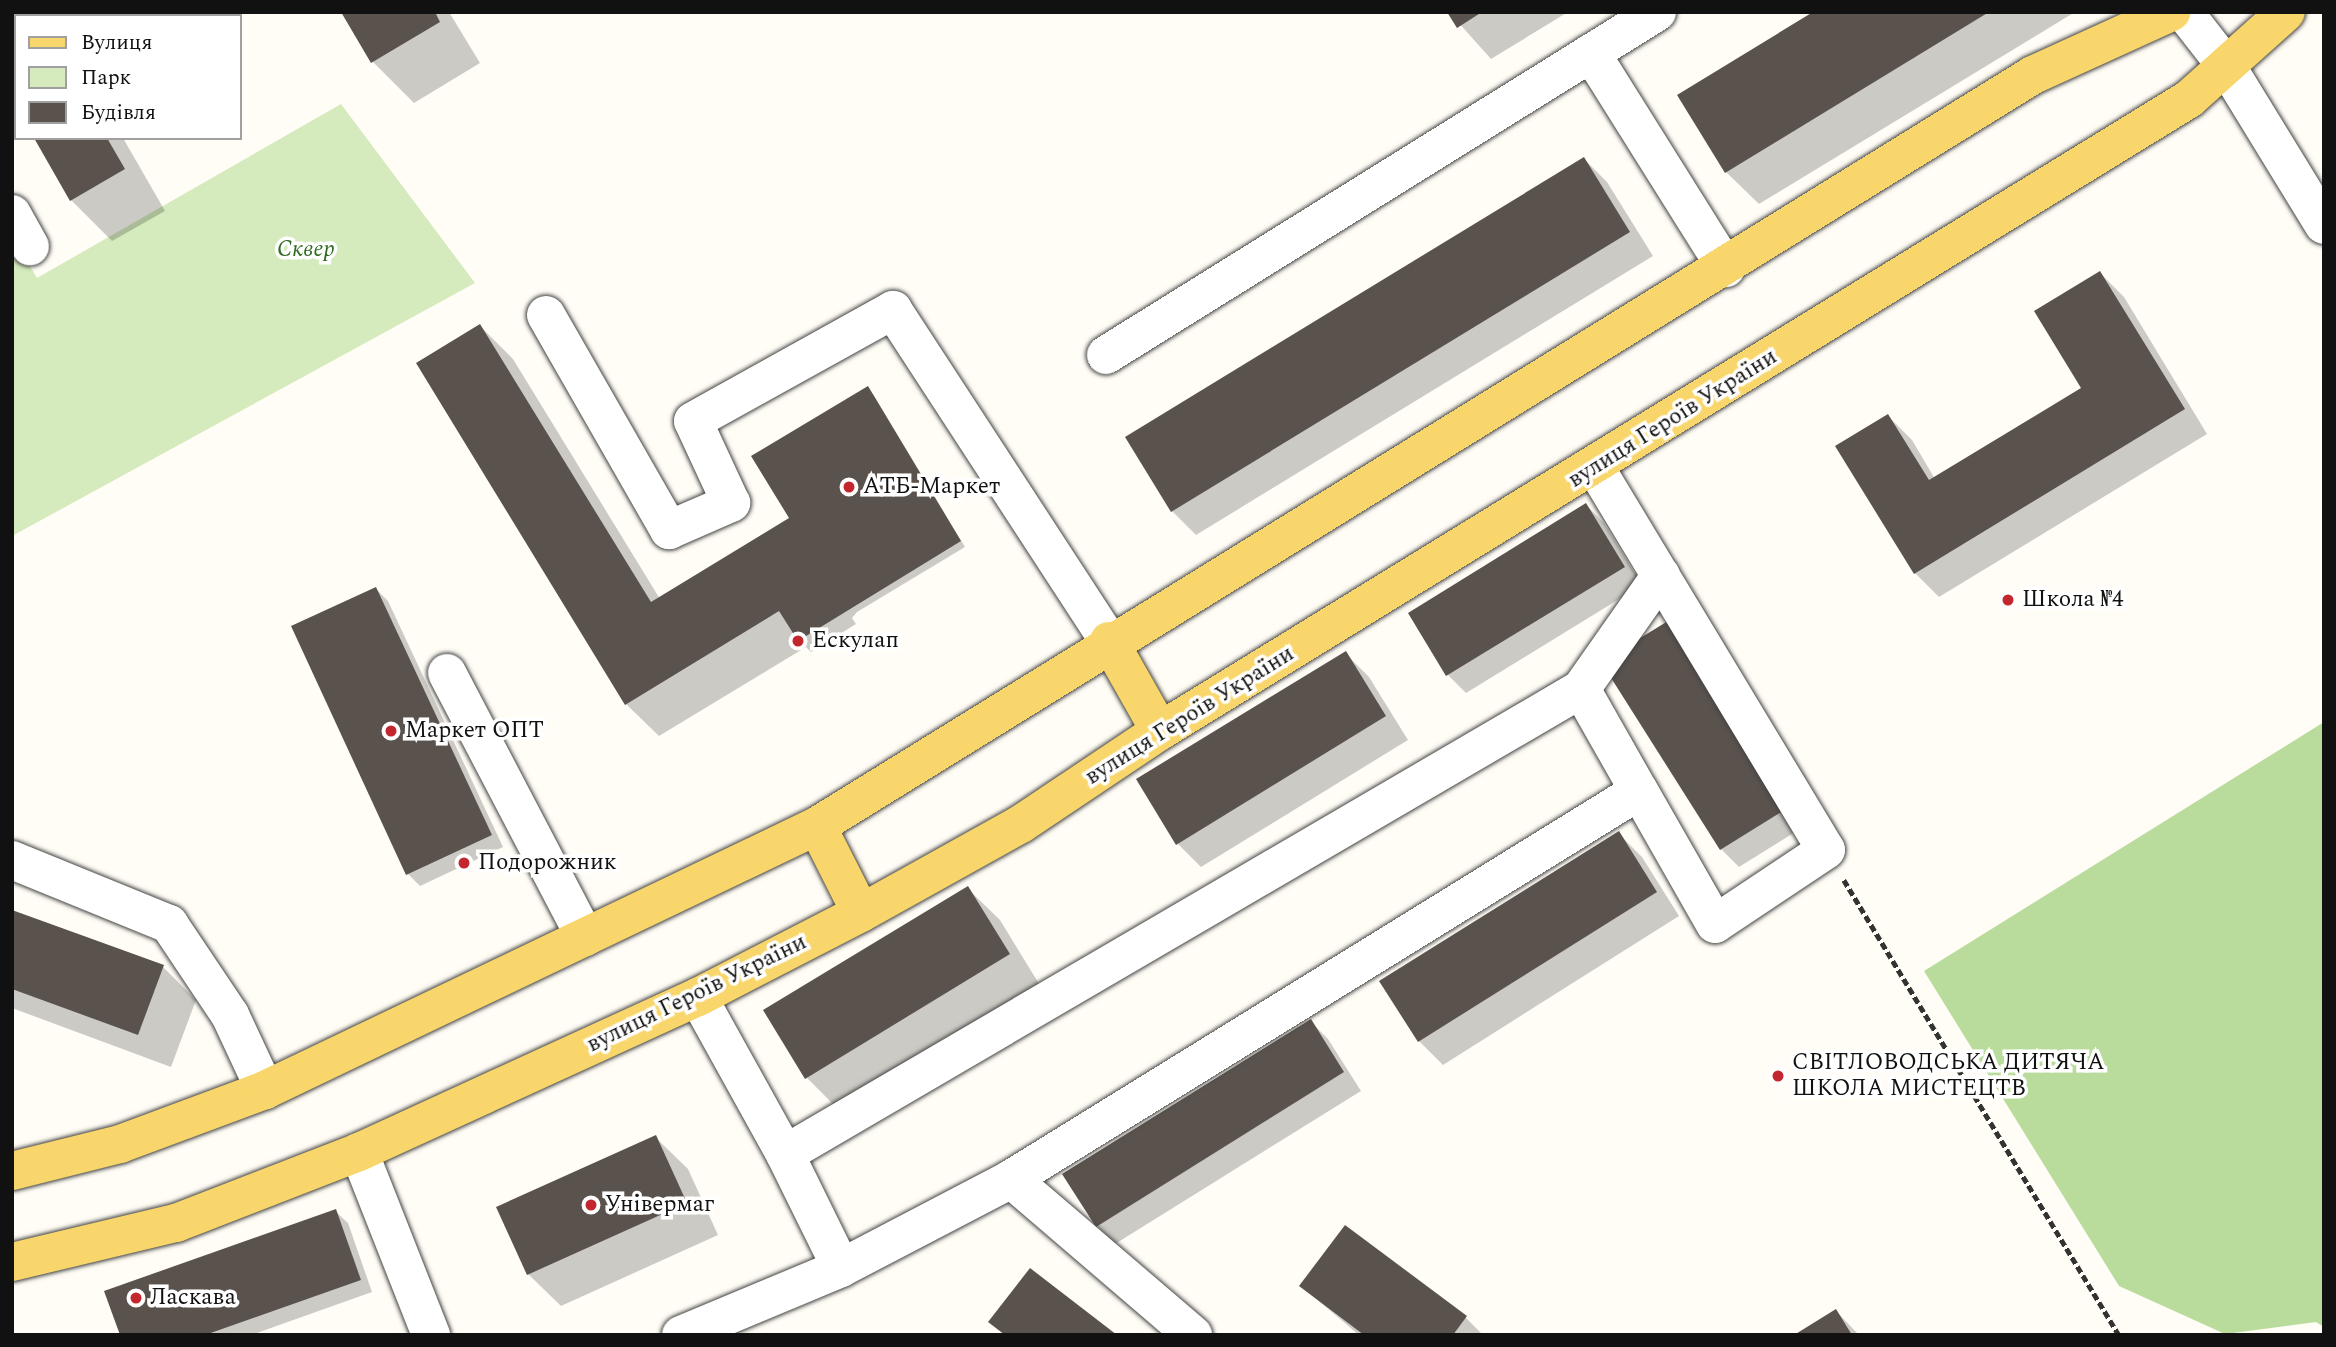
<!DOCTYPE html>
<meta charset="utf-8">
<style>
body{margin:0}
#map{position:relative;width:2336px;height:1347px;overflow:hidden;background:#fffdf5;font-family:Spectral,serif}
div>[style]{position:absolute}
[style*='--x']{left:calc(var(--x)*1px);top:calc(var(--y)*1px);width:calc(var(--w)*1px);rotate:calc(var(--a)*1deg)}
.green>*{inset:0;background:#d5ebbd}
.forest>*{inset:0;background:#b9dc9c}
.shadow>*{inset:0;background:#0003}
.building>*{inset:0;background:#5a524d}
.path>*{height:4.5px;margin-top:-2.25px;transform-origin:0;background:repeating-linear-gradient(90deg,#333 0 7px,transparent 0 10.5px)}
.roads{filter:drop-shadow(0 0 2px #444) drop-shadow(0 0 2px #444)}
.minor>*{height:38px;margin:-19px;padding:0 19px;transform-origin:19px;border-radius:19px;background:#fff}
.major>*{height:38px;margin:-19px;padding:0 19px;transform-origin:19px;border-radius:19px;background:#f9d66b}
.dots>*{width:19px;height:19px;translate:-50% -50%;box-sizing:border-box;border:4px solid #fff;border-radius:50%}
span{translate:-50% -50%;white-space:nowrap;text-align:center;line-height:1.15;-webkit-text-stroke:7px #fff;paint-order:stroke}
.park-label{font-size:23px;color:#2f6b1f;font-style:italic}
.street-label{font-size:23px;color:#111}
.poi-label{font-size:23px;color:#111}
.left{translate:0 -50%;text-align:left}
.frame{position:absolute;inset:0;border:14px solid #111;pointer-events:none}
.legend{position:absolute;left:14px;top:14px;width:228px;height:126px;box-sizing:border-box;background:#fff;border:2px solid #a0a0a0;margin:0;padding:9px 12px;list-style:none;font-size:21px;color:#111}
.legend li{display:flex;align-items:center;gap:14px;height:35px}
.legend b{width:35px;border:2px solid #a0a0a0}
</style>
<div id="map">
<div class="green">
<div style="clip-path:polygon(341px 104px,475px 283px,12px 536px,12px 236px,37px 278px)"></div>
</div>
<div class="forest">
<div style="clip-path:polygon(2324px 722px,2324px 1327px,2316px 1322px,2225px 1334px,2119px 1286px,1924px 971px)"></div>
</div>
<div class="shadow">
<div style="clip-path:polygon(12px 12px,120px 12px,122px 16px,16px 16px,16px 23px)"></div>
<div style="clip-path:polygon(343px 12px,449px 12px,480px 63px,414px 103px,373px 62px)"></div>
<div style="clip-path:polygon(1449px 12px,1568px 12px,1491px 59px)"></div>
<div style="clip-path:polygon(1817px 12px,2075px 12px,1759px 204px,1726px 172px)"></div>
<div style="clip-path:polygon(16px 85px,16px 103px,12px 97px)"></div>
<div style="clip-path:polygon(36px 138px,123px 138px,165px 211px,112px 241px,71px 200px)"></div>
<div style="clip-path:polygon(1584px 159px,1607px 182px,1653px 256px,1196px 535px,1172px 511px)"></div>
<div style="clip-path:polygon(2100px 273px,2124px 297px,2207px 434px,1939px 597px,1915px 573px,1888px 416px,1912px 440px,1935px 479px,2083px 388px)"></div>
<div style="clip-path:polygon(480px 326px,513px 359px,660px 599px,788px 521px,873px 394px,965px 547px,857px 612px,852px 618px,856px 624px,811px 652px,806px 647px,659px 736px,626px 704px)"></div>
<div style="clip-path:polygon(1586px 505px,1604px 523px,1642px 585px,1466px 693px,1448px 675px,1410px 613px)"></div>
<div style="clip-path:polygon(376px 589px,388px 601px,503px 847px,420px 886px,408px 874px,293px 627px)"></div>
<div style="clip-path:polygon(1345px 653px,1369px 677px,1408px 740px,1201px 867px,1178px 844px)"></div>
<div style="clip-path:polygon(1604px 662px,1803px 827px,1739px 867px,1721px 849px)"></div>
<div style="clip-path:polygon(1619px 834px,1642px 857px,1679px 916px,1443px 1065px,1419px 1041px)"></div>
<div style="clip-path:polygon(967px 888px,1000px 920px,1041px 987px,839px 1110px,807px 1078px)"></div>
<div style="clip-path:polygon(12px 912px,163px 967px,196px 1000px,171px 1067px,12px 1008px)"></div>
<div style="clip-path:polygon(1310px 1021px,1328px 1039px,1361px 1091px,1115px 1244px,1097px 1226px,1065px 1175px)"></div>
<div style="clip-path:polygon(655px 1137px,688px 1169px,718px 1235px,561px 1306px,528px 1274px)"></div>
<div style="clip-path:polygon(335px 1211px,348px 1223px,372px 1292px,251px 1335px,121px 1335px)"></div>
<div style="clip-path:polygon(1301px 1286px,1466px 1318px,1483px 1335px,1359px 1335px)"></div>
<div style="clip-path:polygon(1836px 1311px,1859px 1335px,1797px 1335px)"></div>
</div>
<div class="building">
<div style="clip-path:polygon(12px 12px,104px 12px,106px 16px,16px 16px,16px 26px)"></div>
<div style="clip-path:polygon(341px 12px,435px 12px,440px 22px,371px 63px)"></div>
<div style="clip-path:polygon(1447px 12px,1482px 12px,1457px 28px)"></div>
<div style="clip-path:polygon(1813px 12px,1989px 12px,1725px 173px,1677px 95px)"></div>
<div style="clip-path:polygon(34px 138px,107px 138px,125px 169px,70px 201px)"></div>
<div style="clip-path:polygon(1584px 157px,1630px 232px,1171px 512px,1125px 437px)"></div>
<div style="clip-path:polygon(2100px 271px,2185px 409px,1914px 574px,1835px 446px,1888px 414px,1929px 480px,2081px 388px,2034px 311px)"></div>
<div style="clip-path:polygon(480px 324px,651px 602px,789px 518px,751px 456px,868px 386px,961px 541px,798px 641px,779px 611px,625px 705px,416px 363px)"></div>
<div style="clip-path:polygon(1586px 503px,1625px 567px,1446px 676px,1408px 613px)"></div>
<div style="clip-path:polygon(376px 587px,492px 835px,406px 875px,291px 626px)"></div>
<div style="clip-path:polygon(1668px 621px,1786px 809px,1720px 850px,1601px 662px)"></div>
<div style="clip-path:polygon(1346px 651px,1386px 716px,1176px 845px,1136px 779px)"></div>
<div style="clip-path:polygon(1619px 831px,1657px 892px,1418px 1042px,1379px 981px)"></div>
<div style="clip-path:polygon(968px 886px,1010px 954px,805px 1079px,763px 1010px)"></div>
<div style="clip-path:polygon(12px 910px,164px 965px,138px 1035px,12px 989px)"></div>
<div style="clip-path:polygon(1311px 1019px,1344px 1072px,1096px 1227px,1062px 1174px)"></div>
<div style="clip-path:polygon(656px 1135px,687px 1203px,527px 1275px,496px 1207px)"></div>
<div style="clip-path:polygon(336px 1209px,361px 1280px,205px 1335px,120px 1335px,104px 1291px)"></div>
<div style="clip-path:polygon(1345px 1225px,1467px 1316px,1453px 1335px,1364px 1335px,1299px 1286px)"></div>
<div style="clip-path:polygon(1030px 1268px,1117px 1335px,1005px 1335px,988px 1322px)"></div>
<div style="clip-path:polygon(1836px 1309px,1852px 1335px,1794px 1335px)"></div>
</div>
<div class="path">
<div style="--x:1844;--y:880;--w:532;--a:58.85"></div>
</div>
<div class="roads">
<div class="minor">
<div style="--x:151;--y:12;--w:4;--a:63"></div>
<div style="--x:2184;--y:12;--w:70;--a:52"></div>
<div style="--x:2227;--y:67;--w:185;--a:58.5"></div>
<div style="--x:1591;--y:53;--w:254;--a:57.9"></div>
<div style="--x:12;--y:214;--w:37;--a:61"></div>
<div style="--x:546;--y:315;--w:248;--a:60.2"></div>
<div style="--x:669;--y:530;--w:68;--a:-23.5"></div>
<div style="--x:731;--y:503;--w:90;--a:-114.9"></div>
<div style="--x:693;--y:421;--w:229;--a:-29"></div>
<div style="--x:893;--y:310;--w:395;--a:56.9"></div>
<div style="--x:1106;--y:355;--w:649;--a:-31.9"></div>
<div style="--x:1595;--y:467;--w:447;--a:58.9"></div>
<div style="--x:1826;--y:850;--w:133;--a:146.3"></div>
<div style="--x:1715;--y:924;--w:153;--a:-119.7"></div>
<div style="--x:447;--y:673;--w:298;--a:62.4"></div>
<div style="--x:1581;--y:689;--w:139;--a:-54.9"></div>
<div style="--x:12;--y:860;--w:170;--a:22.2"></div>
<div style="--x:169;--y:924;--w:110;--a:56.2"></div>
<div style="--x:230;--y:1015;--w:83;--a:65"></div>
<div style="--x:698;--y:997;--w:179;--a:61"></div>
<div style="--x:785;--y:1154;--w:127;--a:63.8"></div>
<div style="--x:841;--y:1268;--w:192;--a:-27.6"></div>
<div style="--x:1011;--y:1179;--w:738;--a:-31.71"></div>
<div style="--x:1639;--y:791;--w:117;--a:-119.6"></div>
<div style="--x:1581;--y:689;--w:922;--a:149.71"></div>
<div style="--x:359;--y:1152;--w:197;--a:68.5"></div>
<div style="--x:1011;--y:1179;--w:240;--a:40.6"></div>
<div style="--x:681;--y:1335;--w:173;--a:-22.7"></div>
</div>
<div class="major">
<div style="--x:1109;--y:641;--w:103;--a:60.5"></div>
<div style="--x:817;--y:826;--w:97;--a:63.2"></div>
<div style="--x:12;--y:1171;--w:111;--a:-14"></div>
<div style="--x:120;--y:1144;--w:155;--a:-20.4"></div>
<div style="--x:265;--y:1090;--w:612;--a:-25.56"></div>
<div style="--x:817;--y:826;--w:1429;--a:-31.7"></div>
<div style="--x:2033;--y:75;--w:152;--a:-24.5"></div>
<div style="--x:12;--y:1262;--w:169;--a:-13.4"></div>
<div style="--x:176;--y:1223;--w:196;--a:-21.2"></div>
<div style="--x:359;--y:1152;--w:373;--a:-24.6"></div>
<div style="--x:698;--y:997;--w:183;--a:-27.3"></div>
<div style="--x:861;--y:913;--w:183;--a:-29.1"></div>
<div style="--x:1021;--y:824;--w:167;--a:-33.8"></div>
<div style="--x:1160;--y:731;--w:1208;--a:-31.56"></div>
<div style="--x:2189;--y:99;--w:130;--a:-41.9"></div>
</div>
</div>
<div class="dots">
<div style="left:849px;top:487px;background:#c4262e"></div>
<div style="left:2008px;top:600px;background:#c4262e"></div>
<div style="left:798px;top:641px;background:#c4262e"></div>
<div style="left:391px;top:731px;background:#c4262e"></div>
<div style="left:464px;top:863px;background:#c4262e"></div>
<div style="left:1778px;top:1076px;background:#c4262e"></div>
<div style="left:591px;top:1205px;background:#c4262e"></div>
<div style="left:136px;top:1298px;background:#c4262e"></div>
</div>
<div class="park-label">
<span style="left:306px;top:250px">Сквер</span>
</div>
<div class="street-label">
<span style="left:1673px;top:419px;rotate:-32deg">вулиця Героїв України</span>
<span style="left:1190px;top:716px;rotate:-32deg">вулиця Героїв України</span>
<span style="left:697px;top:994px;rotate:-26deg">вулиця Героїв України</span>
</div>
<div class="poi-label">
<span class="left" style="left:863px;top:487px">АТБ-Маркет</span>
<span class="left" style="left:2022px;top:600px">Школа №4</span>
<span class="left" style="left:812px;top:641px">Ескулап</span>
<span class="left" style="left:405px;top:731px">Маркет ОПТ</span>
<span class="left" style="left:478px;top:863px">Подорожник</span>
<span class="left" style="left:1792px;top:1076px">СВІТЛОВОДСЬКА ДИТЯЧА<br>ШКОЛА МИСТЕЦТВ</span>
<span class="left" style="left:605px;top:1205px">Універмаг</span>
<span class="left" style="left:150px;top:1298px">Ласкава</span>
</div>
<div class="frame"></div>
<ul class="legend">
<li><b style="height:9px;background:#f9d66b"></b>Вулиця</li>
<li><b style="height:19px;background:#d5ebbd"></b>Парк</li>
<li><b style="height:19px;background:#5a524d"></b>Будівля</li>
</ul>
</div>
